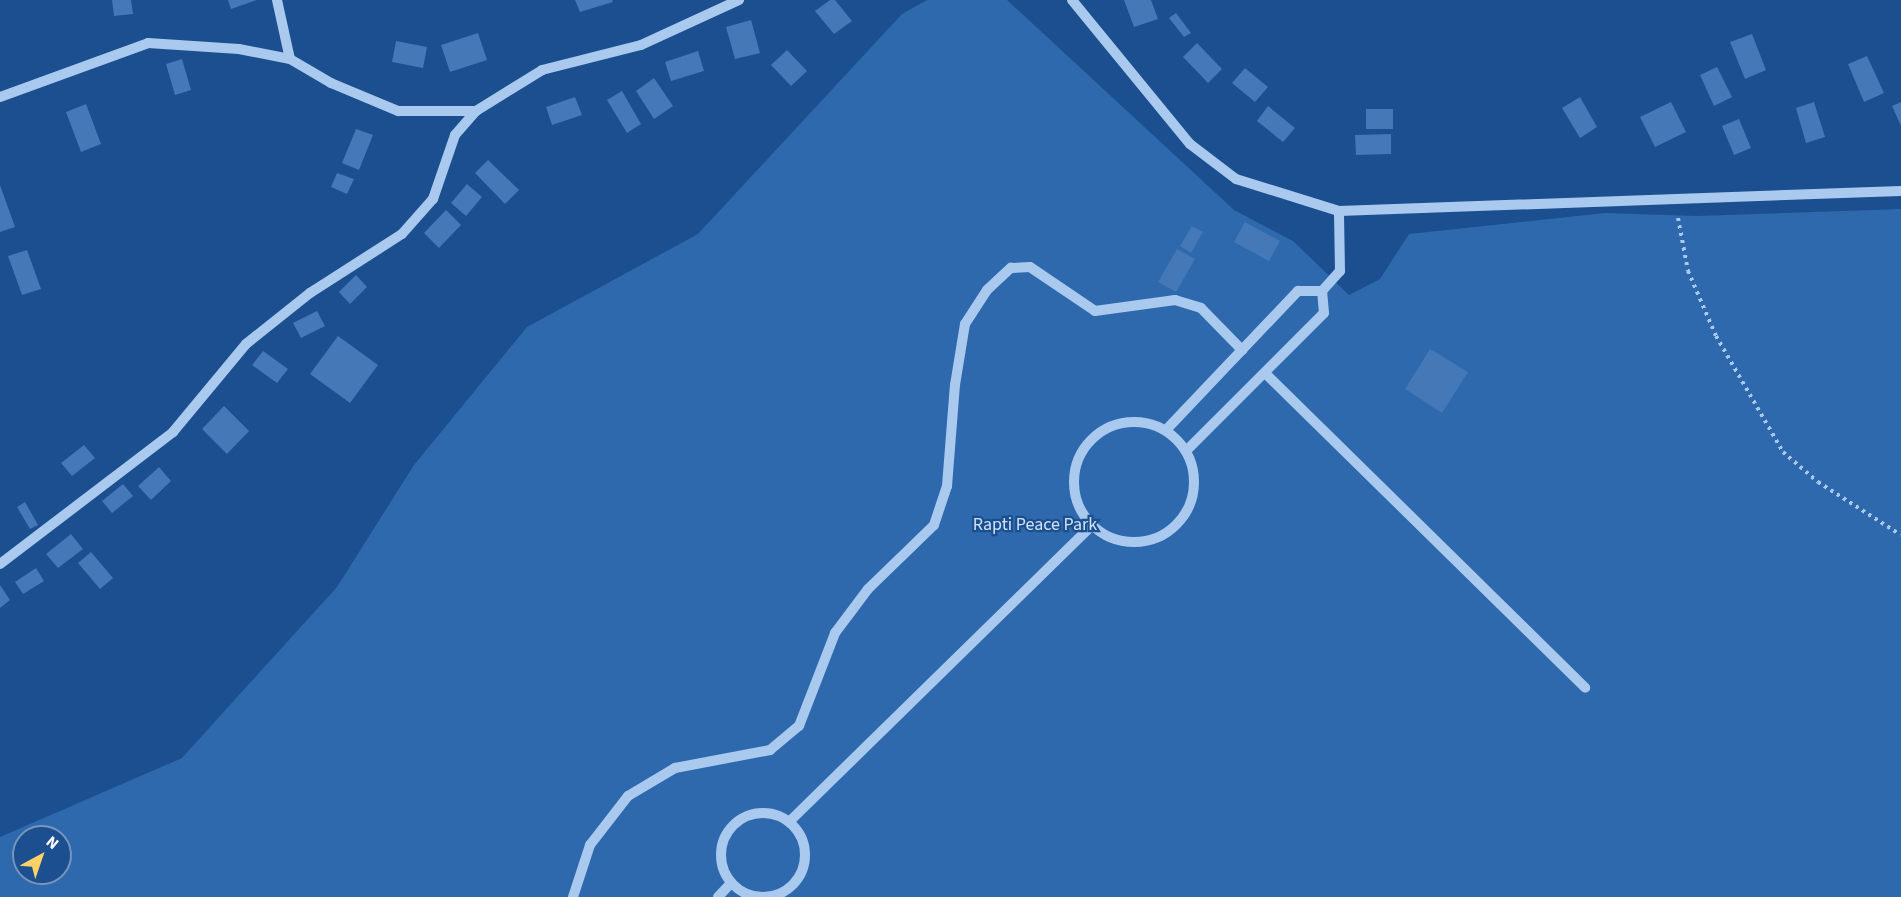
<!DOCTYPE html>
<style>
body{margin:0}
#map{position:relative;width:1901px;height:897px;overflow:hidden;background:#1b4f8f;font-family:"Source Sans 3",sans-serif}
div>[style]{position:absolute}
[style*='--x']{left:calc(var(--x)*1px);top:calc(var(--y)*1px);width:calc(var(--w)*1px);rotate:calc(var(--a)*1deg)}
.green>*{inset:0;background:#2e69ad}
.building>*{inset:0;background:#4478b7}
.path>*{height:4px;margin-top:-2px;transform-origin:0;background:repeating-linear-gradient(90deg,#a9c9ee 0 3px,transparent 0 7.5px)}
.minor>*{height:10px;margin:-5px;padding:0 5px;transform-origin:5px;border-radius:5px;background:#a9c9ee}
.minor>.ring{margin:-5px;padding:0;box-sizing:content-box;background:none;border:10px solid #a9c9ee;border-radius:50%}
span{translate:-50% -50%;white-space:nowrap;text-align:center;line-height:1.15;-webkit-text-stroke:4.5px #1b4f8f;paint-order:stroke}
.park-label{font-size:18px;color:#cfe3fa}
.north{position:absolute;left:12px;top:825px;width:60px;height:60px;box-sizing:border-box;background:#1b4f8f;border:2px solid #7695bc;border-radius:50%;rotate:40deg;font-size:16px;font-weight:700;line-height:24px;text-align:center;color:#fff}
.north::after{content:'';display:block;margin:auto;width:21px;height:27px;background:#ffd166;clip-path:polygon(50% 0,100% 100%,50% 72%,0 100%)}
</style>
<div id="map">
<div class="green">
<div style="clip-path:polygon(evenodd,927px 0,1007px 0,1234px 210px,1293px 241px,1349px 295px,1380px 279px,1409px 234px,1605px 213px,1697px 216px,1901px 209px,1901px 897px,0 897px,0 837px,182px 758px,337px 587px,414px 465px,527px 327px,698px 234px,902px 14px,927px 0,24px 837px,60px 837px,60px 873px,24px 873px,24px 837px)"></div>
</div>
<div class="building">
<div style="clip-path:polygon(112px 0,131px 0,133px 14px,114px 16px)"></div>
<div style="clip-path:polygon(228px 0,257px 0,231px 9px)"></div>
<div style="clip-path:polygon(575px 0,612px 0,613px 2px,580px 12px)"></div>
<div style="clip-path:polygon(830px 0,835px 0,852px 21px,834px 34px,815px 11px)"></div>
<div style="clip-path:polygon(1124px 0,1151px 0,1158px 19px,1134px 27px)"></div>
<div style="clip-path:polygon(1176px 13px,1191px 33px,1184px 37px,1169px 18px)"></div>
<div style="clip-path:polygon(751px 20px,760px 53px,735px 59px,726px 27px)"></div>
<div style="clip-path:polygon(478px 33px,487px 60px,450px 72px,441px 45px)"></div>
<div style="clip-path:polygon(1752px 34px,1766px 70px,1745px 79px,1730px 42px)"></div>
<div style="clip-path:polygon(396px 41px,427px 47px,423px 68px,392px 62px)"></div>
<div style="clip-path:polygon(1197px 43px,1222px 69px,1208px 83px,1183px 57px)"></div>
<div style="clip-path:polygon(787px 50px,807px 71px,791px 86px,771px 65px)"></div>
<div style="clip-path:polygon(698px 51px,704px 71px,671px 81px,665px 62px)"></div>
<div style="clip-path:polygon(1867px 56px,1884px 93px,1864px 102px,1848px 64px)"></div>
<div style="clip-path:polygon(182px 59px,191px 90px,175px 95px,166px 64px)"></div>
<div style="clip-path:polygon(1717px 67px,1732px 97px,1714px 106px,1700px 75px)"></div>
<div style="clip-path:polygon(1245px 68px,1268px 87px,1255px 102px,1232px 83px)"></div>
<div style="clip-path:polygon(654px 78px,673px 106px,654px 119px,636px 91px)"></div>
<div style="clip-path:polygon(622px 91px,641px 124px,627px 133px,607px 100px)"></div>
<div style="clip-path:polygon(575px 97px,582px 115px,552px 125px,546px 107px)"></div>
<div style="clip-path:polygon(1580px 97px,1597px 127px,1580px 138px,1562px 108px)"></div>
<div style="clip-path:polygon(1671px 102px,1686px 132px,1655px 147px,1640px 117px)"></div>
<div style="clip-path:polygon(1814px 102px,1825px 137px,1806px 143px,1796px 108px)"></div>
<div style="clip-path:polygon(1901px 102px,1901px 126px,1892px 106px)"></div>
<div style="clip-path:polygon(86px 104px,101px 144px,81px 152px,66px 112px)"></div>
<div style="clip-path:polygon(1268px 106px,1295px 128px,1283px 142px,1257px 121px)"></div>
<div style="clip-path:polygon(1366px 109px,1393px 109px,1393px 129px,1366px 129px)"></div>
<div style="clip-path:polygon(1739px 119px,1751px 148px,1734px 155px,1722px 126px)"></div>
<div style="clip-path:polygon(356px 129px,373px 135px,359px 170px,342px 163px)"></div>
<div style="clip-path:polygon(1391px 134px,1391px 154px,1356px 155px,1355px 135px)"></div>
<div style="clip-path:polygon(488px 160px,519px 190px,505px 204px,475px 173px)"></div>
<div style="clip-path:polygon(337px 173px,354px 179px,347px 194px,331px 187px)"></div>
<div style="clip-path:polygon(467px 184px,482px 197px,466px 216px,451px 203px)"></div>
<div style="clip-path:polygon(0 185px,15px 227px,0 232px)"></div>
<div style="clip-path:polygon(446px 210px,461px 225px,439px 248px,424px 233px)"></div>
<div style="clip-path:polygon(1245px 222px,1280px 241px,1269px 261px,1234px 242px)"></div>
<div style="clip-path:polygon(1192px 226px,1203px 232px,1191px 253px,1180px 246px)"></div>
<div style="clip-path:polygon(1177px 249px,1195px 259px,1176px 292px,1158px 282px)"></div>
<div style="clip-path:polygon(27px 250px,41px 289px,22px 295px,8px 256px)"></div>
<div style="clip-path:polygon(356px 275px,367px 287px,350px 304px,339px 292px)"></div>
<div style="clip-path:polygon(317px 311px,325px 326px,301px 338px,293px 323px)"></div>
<div style="clip-path:polygon(338px 336px,378px 365px,350px 403px,310px 374px)"></div>
<div style="clip-path:polygon(1430px 349px,1468px 372px,1442px 413px,1405px 389px)"></div>
<div style="clip-path:polygon(263px 351px,288px 369px,277px 383px,252px 365px)"></div>
<div style="clip-path:polygon(224px 406px,249px 431px,227px 454px,202px 429px)"></div>
<div style="clip-path:polygon(84px 445px,95px 458px,72px 476px,61px 463px)"></div>
<div style="clip-path:polygon(159px 467px,171px 481px,151px 500px,138px 486px)"></div>
<div style="clip-path:polygon(123px 484px,133px 496px,112px 513px,102px 501px)"></div>
<div style="clip-path:polygon(25px 502px,38px 525px,30px 529px,17px 507px)"></div>
<div style="clip-path:polygon(71px 534px,83px 549px,58px 568px,46px 554px)"></div>
<div style="clip-path:polygon(91px 552px,113px 578px,100px 589px,78px 563px)"></div>
<div style="clip-path:polygon(36px 568px,44px 581px,23px 594px,15px 582px)"></div>
<div style="clip-path:polygon(0 585px,10px 600px,0 608px)"></div>
</div>
<div class="path">
<div style="--x:1678;--y:218;--w:54;--a:79.3"></div>
<div style="--x:1688;--y:271;--w:71;--a:66.7"></div>
<div style="--x:1716;--y:336;--w:134;--a:60"></div>
<div style="--x:1783;--y:452;--w:46;--a:40.6"></div>
<div style="--x:1818;--y:482;--w:98;--a:32.6"></div>
</div>
<div class="minor">
<div style="--x:277;--y:0;--w:60;--a:77.6"></div>
<div style="--x:1072;--y:0;--w:186;--a:50.7"></div>
<div style="--x:1190;--y:144;--w:58;--a:37.3"></div>
<div style="--x:1236;--y:179;--w:108;--a:17.3"></div>
<div style="--x:1339;--y:211;--w:562;--a:-2.04"></div>
<div style="--x:0;--y:97;--w:158;--a:-20"></div>
<div style="--x:148;--y:43;--w:91;--a:3.8"></div>
<div style="--x:239;--y:49;--w:52;--a:11.1"></div>
<div style="--x:290;--y:59;--w:48;--a:30.3"></div>
<div style="--x:331;--y:83;--w:73;--a:22.7"></div>
<div style="--x:398;--y:111;--w:78;--a:0"></div>
<div style="--x:476;--y:111;--w:78;--a:-31.8"></div>
<div style="--x:542;--y:70;--w:102;--a:-14.2"></div>
<div style="--x:641;--y:45;--w:108;--a:-24.7"></div>
<div style="--x:1265;--y:373;--w:449;--a:44.5"></div>
<div class="ring" style="left:1074px;top:422px;width:110px;height:110px"></div>
<div style="--x:1166;--y:430;--w:192;--a:-46.5"></div>
<div style="--x:1298;--y:291;--w:24;--a:0"></div>
<div style="--x:1322;--y:291;--w:27;--a:-48"></div>
<div style="--x:1340;--y:271;--w:60;--a:-91"></div>
<div style="--x:1186;--y:451;--w:195;--a:-45"></div>
<div style="--x:1324;--y:313;--w:22;--a:-95"></div>
<div style="--x:0;--y:564;--w:218;--a:-37.3"></div>
<div style="--x:173;--y:432;--w:114;--a:-50.3"></div>
<div style="--x:246;--y:344;--w:82;--a:-38.6"></div>
<div style="--x:310;--y:293;--w:109;--a:-32.7"></div>
<div style="--x:402;--y:234;--w:47;--a:-48.5"></div>
<div style="--x:433;--y:199;--w:68;--a:-71"></div>
<div style="--x:455;--y:135;--w:32;--a:-49"></div>
<div class="ring" style="left:721px;top:813px;width:74px;height:74px"></div>
<div style="--x:790;--y:821;--w:424;--a:-44.4"></div>
<div style="--x:573;--y:897;--w:55;--a:-71.9"></div>
<div style="--x:590;--y:845;--w:62;--a:-52.2"></div>
<div style="--x:628;--y:796;--w:55;--a:-30.8"></div>
<div style="--x:675;--y:768;--w:97;--a:-10.7"></div>
<div style="--x:770;--y:750;--w:38;--a:-40"></div>
<div style="--x:799;--y:726;--w:100;--a:-68.8"></div>
<div style="--x:835;--y:633;--w:55;--a:-53.1"></div>
<div style="--x:868;--y:589;--w:92;--a:-44.1"></div>
<div style="--x:934;--y:525;--w:41;--a:-71.6"></div>
<div style="--x:947;--y:486;--w:101;--a:-85.5"></div>
<div style="--x:955;--y:385;--w:62;--a:-80.7"></div>
<div style="--x:965;--y:324;--w:40;--a:-57.1"></div>
<div style="--x:987;--y:290;--w:33;--a:-43"></div>
<div style="--x:1011;--y:268;--w:19;--a:-3"></div>
<div style="--x:1030;--y:267;--w:78;--a:34.1"></div>
<div style="--x:1095;--y:311;--w:81;--a:-7.8"></div>
<div style="--x:1175;--y:300;--w:27;--a:17"></div>
<div style="--x:1201;--y:308;--w:59;--a:45.7"></div>
<div style="--x:718;--y:897;--w:19;--a:-47"></div>
</div>
<div class="park-label">
<span style="left:1035px;top:525px">Rapti Peace Park</span>
</div>
<div class="north">N</div>
</div>
